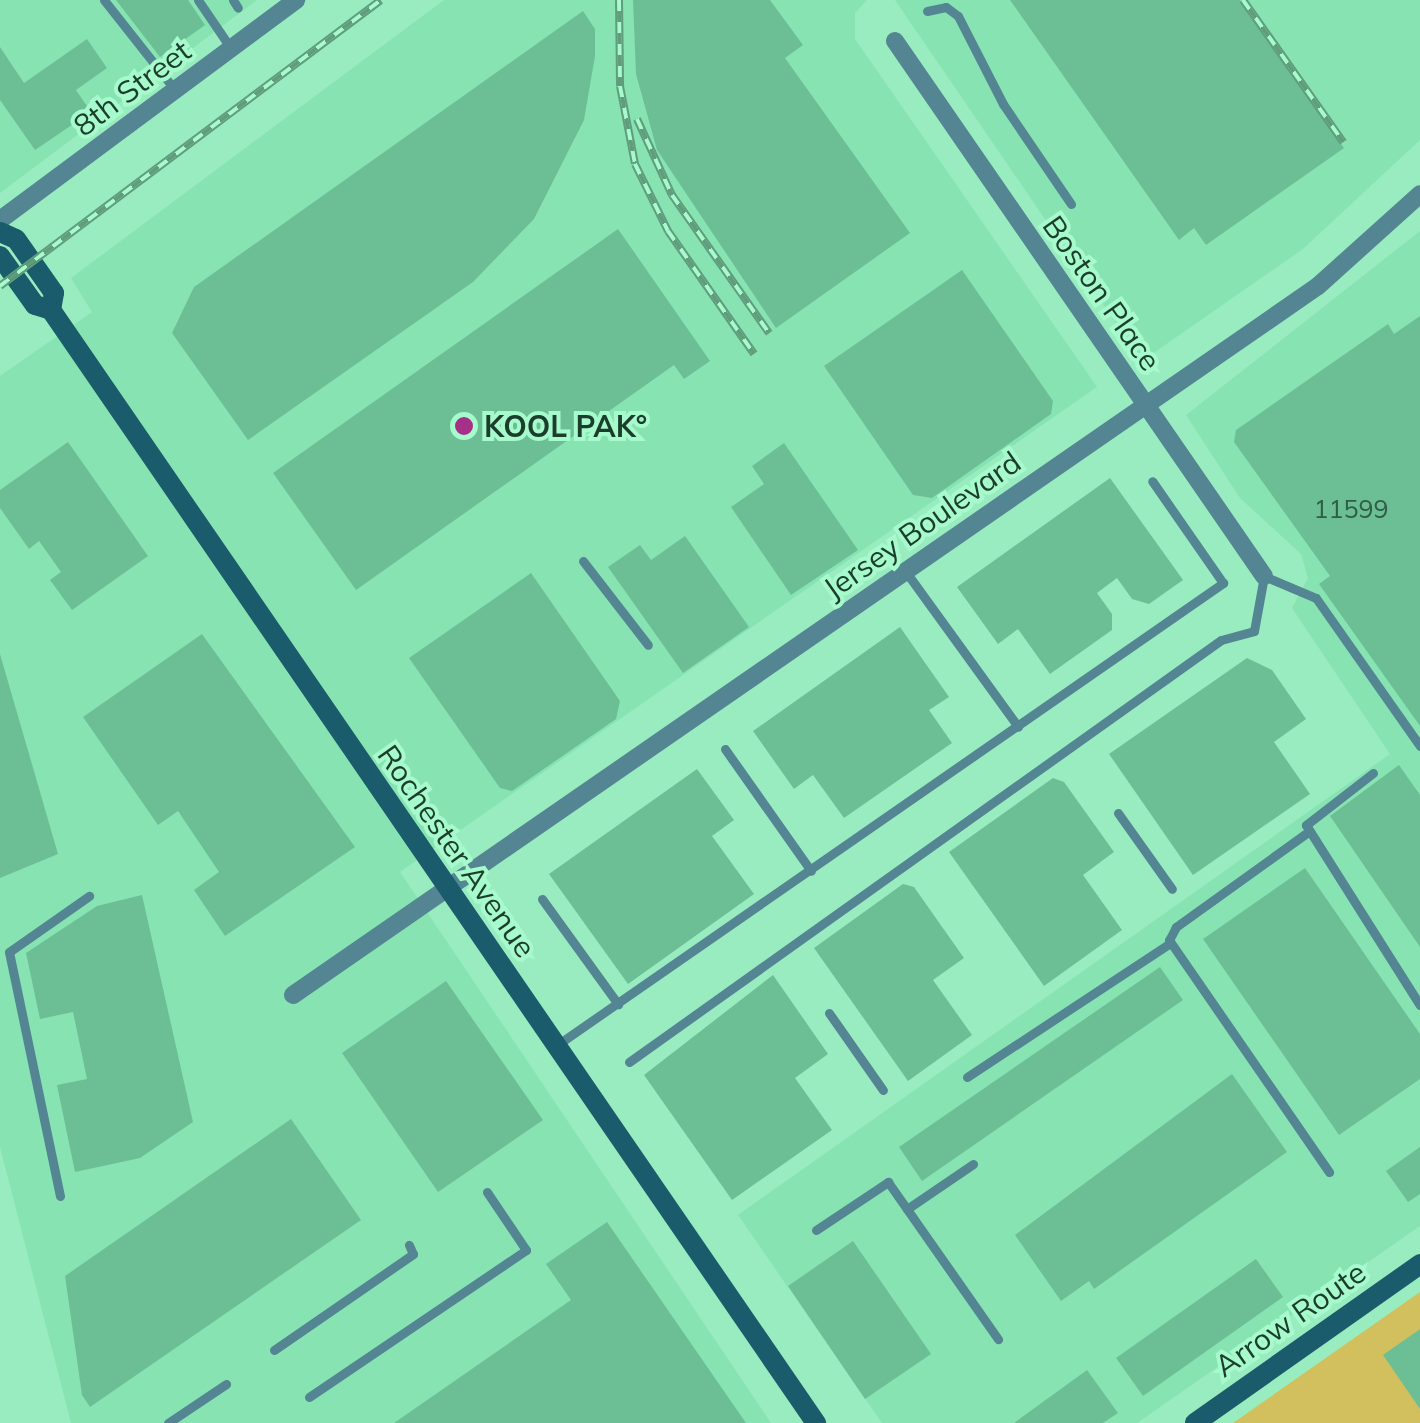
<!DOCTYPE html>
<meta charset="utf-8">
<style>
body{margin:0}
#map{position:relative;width:1420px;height:1423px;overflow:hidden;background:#99ecbf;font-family:Mulish,sans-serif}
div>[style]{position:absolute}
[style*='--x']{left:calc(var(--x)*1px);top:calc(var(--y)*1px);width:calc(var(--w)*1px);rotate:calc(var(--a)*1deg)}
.built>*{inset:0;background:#87e3b2}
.green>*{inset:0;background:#d1c05d}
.building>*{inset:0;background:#6cbf94}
.service>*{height:9px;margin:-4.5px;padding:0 4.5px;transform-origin:4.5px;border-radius:4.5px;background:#548593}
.minor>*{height:18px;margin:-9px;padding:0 9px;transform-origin:9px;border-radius:9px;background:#548593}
.secondary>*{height:20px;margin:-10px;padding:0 10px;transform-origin:10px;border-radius:10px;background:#1a5b6c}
.rail>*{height:8px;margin-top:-4px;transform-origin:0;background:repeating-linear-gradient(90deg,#a6facc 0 11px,#609d7c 0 22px);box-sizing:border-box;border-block:2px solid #609d7c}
.dots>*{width:28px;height:28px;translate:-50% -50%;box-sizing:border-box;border:5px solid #a6facc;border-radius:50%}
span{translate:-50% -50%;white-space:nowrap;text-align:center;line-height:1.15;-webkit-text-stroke:8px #a6facc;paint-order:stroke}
.number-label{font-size:25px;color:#2f5e46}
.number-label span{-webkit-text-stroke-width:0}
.street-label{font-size:30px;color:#1b3d2c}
.poi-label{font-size:30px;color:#1b3d2c;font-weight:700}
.left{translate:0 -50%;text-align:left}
</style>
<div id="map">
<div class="built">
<div style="clip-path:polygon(0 0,257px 0,0 193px)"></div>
<div style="clip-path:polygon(444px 0,867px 0,855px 13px,855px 39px,1097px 387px,400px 872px,771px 1423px,71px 1423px,0 1147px,0 376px,92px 312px,71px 278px)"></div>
<div style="clip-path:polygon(895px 0,1420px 0,1420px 140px,1303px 249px,1142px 361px)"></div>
<div style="clip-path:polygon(1420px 231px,1420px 1226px,1137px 1423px,882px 1423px,738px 1215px,1390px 754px,1292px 608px,1308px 578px,1301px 554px,1240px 498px,1186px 415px)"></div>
</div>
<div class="green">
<div style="clip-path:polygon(1420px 1292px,1420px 1423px,1233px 1423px)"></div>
</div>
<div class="building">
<div style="clip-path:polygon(116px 0,188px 0,205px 25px,160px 57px)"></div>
<div style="clip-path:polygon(633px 0,770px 0,803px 45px,785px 58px,910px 233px,776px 328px,657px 150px,636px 74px)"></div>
<div style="clip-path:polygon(1010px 0,1240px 0,1344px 148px,1206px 245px,1194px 228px,1179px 240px)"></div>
<div style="clip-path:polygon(583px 11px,595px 29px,595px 56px,584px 120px,534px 219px,473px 282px,248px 440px,172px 333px,194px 287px)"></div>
<div style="clip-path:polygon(87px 39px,107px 68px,76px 90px,91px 112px,35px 150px,0 100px,0 47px,24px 83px)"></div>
<div style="clip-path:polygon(618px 229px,710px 361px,684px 379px,674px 365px,356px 590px,273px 473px)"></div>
<div style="clip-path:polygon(962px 270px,1053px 401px,1051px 414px,932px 498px,913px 495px,824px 366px)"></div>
<div style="clip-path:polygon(1420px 316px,1420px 726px,1319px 584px,1330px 576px,1234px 442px,1236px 430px,1388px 324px,1394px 334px)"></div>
<div style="clip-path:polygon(68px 442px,148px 556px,72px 610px,50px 580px,61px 572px,39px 541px,29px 549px,0 508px,0 490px)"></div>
<div style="clip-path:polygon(784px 443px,858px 550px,791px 595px,731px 507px,764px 484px,752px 466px)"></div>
<div style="clip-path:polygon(1110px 478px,1183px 580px,1149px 604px,1132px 599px,1117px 578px,1097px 593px,1112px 614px,1112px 630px,1050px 674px,1018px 629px,998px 644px,957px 587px)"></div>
<div style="clip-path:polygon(685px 536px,749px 627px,683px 673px,608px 567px,640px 545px,651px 560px)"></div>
<div style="clip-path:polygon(531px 573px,620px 701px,616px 719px,512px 791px,500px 788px,409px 658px)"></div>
<div style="clip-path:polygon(900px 627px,949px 697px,929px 710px,952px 743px,844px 818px,813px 775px,794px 789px,753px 731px)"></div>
<div style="clip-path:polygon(202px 634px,355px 847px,225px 936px,194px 890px,219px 872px,178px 811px,158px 825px,83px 717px)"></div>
<div style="clip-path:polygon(0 654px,58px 854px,0 878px)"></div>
<div style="clip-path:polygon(1247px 658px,1272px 670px,1306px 719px,1274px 742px,1310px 794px,1193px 875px,1109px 754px)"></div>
<div style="clip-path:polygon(1399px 765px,1420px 795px,1420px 947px,1330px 816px)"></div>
<div style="clip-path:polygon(697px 769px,734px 820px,712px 836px,754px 894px,628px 984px,549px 874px)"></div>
<div style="clip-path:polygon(1053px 778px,1064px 782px,1114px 852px,1083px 875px,1122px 930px,1044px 986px,949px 852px)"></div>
<div style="clip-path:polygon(1305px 868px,1420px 1034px,1420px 1079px,1339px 1135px,1203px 939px)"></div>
<div style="clip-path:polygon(903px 884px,914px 887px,964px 958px,933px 980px,972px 1035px,908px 1081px,814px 948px)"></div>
<div style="clip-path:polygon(142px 895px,193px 1122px,140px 1158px,75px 1172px,57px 1085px,87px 1079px,73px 1012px,40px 1019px,26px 953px,97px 906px)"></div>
<div style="clip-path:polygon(1160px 967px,1183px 1000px,922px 1181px,899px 1147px)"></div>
<div style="clip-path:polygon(773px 975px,828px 1054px,795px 1078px,832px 1130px,732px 1200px,644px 1075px)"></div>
<div style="clip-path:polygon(446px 981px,543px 1120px,438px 1192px,342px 1053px)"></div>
<div style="clip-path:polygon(1232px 1074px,1287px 1152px,1094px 1289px,1089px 1281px,1061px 1301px,1015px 1235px)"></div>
<div style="clip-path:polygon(291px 1119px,361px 1220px,90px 1407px,82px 1395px,65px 1276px)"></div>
<div style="clip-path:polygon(1420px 1147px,1420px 1194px,1408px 1202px,1386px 1171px)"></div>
<div style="clip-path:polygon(607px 1222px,746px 1423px,394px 1423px,571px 1300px,546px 1264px)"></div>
<div style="clip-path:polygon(853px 1241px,931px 1354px,865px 1399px,788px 1286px)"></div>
<div style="clip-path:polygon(1256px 1259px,1283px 1297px,1143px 1396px,1116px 1358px)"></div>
<div style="clip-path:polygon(1420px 1329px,1420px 1409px,1383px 1355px)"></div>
<div style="clip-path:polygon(1087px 1370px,1118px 1413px,1103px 1423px,1014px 1423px)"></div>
</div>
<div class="service">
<div style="--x:104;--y:0;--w:115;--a:51.7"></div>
<div style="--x:198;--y:0;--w:57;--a:55.8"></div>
<div style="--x:233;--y:0;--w:9;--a:58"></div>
<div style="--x:927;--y:11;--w:19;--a:-12"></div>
<div style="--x:946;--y:7;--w:15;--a:37"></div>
<div style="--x:958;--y:16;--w:99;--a:62.9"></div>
<div style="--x:1003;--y:104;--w:121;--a:55.8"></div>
<div style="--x:583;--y:561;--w:106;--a:52.3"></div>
<div style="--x:906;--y:572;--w:191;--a:54.1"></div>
<div style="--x:725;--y:749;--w:149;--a:54.8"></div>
<div style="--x:1373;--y:773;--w:85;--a:142.2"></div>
<div style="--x:1306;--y:825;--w:213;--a:57.7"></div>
<div style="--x:1118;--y:813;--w:93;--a:54.6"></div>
<div style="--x:1308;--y:832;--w:163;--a:144.3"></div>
<div style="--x:1176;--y:927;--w:15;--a:118"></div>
<div style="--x:1169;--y:940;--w:282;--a:55.4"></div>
<div style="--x:542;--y:899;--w:130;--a:54.1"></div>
<div style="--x:829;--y:1013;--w:94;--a:55"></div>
<div style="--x:557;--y:1045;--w:811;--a:-34.75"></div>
<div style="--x:1223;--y:583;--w:124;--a:-124.8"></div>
<div style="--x:629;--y:1062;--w:727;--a:-35.48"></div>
<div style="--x:1221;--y:640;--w:34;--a:-15"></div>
<div style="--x:1254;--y:631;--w:56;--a:-79.7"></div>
<div style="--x:1264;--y:576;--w:56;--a:22.9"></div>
<div style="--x:1316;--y:598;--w:181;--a:54.9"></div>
<div style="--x:967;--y:1077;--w:243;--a:-33.4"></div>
<div style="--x:60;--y:1196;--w:249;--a:-101.8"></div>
<div style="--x:9;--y:952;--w:98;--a:-35"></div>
<div style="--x:907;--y:1209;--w:80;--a:-34.3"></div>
<div style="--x:816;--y:1230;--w:87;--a:-33.7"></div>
<div style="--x:888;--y:1182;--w:192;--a:55"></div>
<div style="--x:274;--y:1350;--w:169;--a:-34.6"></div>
<div style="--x:413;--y:1254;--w:10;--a:-114"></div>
<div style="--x:309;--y:1397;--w:262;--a:-34.1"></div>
<div style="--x:526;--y:1250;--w:70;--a:-123.9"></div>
<div style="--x:168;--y:1423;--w:70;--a:-33.9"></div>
</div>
<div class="minor">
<div style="--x:895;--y:41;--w:650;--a:55.41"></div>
<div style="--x:0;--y:220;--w:369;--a:-36.6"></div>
<div style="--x:293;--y:995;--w:1246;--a:-34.67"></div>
<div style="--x:1318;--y:286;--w:137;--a:-42"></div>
</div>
<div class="secondary">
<div style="--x:0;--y:232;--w:17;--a:24"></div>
<div style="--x:16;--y:239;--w:66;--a:54.9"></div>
<div style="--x:54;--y:293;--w:17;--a:100"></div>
<div style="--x:0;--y:256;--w:60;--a:54.5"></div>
<div style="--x:35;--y:305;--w:17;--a:17"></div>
<div style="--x:51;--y:310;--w:1351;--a:55.5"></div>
<div style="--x:1195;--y:1423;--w:276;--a:-35.2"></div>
</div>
<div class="rail">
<div style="--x:619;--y:0;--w:86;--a:89.3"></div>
<div style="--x:620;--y:86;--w:79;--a:79.1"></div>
<div style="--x:635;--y:164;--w:75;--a:63.8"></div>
<div style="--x:668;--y:231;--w:150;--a:55"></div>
<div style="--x:1243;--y:0;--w:174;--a:54.8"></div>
<div style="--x:637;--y:119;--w:84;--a:65.3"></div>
<div style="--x:672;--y:195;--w:169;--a:54.9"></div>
<div style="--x:0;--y:286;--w:476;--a:-36.9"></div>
</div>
<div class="dots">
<div style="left:464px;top:426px;background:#a63088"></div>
</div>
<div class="number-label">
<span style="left:1351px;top:509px">11599</span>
</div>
<div class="street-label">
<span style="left:132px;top:88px;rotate:-37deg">8th Street</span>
<span style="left:1102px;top:293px;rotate:55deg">Boston Place</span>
<span style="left:922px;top:525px;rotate:-35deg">Jersey Boulevard</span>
<span style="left:457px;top:851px;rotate:55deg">Rochester Avenue</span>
<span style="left:1290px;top:1319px;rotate:-35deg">Arrow Route</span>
</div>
<div class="poi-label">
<span class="left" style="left:484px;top:426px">KOOL PAK°</span>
</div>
</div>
